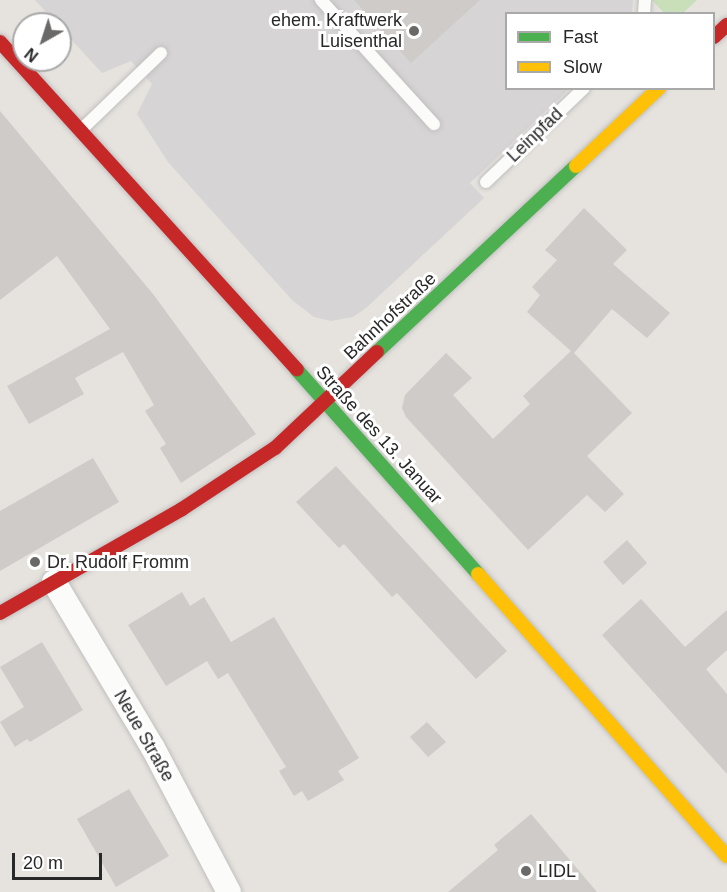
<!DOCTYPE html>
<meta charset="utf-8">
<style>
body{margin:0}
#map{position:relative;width:727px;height:892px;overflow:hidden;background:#e6e3de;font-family:Helvetica,sans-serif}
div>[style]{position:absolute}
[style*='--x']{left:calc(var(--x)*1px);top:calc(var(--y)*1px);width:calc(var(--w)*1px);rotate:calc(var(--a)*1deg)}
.industrial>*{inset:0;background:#d6d4d5}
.green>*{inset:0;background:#c8dfba}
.building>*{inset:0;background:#cecbc8}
.roads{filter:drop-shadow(0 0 2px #c0bfbf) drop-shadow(0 0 2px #c0bfbf)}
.lane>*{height:12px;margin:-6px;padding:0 6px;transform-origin:6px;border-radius:6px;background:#fbfbfa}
.street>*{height:24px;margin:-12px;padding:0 12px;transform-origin:12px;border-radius:12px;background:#fbfbfa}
.fast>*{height:14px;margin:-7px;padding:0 7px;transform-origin:7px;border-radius:7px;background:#4caf50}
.slow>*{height:14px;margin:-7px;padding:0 7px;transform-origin:7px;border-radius:7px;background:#ffc107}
.jam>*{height:14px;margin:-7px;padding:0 7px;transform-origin:7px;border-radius:7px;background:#c62828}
.dots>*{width:16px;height:16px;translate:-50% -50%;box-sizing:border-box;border:3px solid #fff;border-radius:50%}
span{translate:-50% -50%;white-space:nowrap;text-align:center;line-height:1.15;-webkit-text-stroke:6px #fff;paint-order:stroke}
.poi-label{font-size:18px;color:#282828}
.right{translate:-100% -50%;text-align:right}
.left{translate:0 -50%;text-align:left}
.street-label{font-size:18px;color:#282828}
.legend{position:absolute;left:505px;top:12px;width:210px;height:78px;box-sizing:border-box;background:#fff;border:2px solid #a9a9a9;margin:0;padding:8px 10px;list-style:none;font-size:18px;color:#282828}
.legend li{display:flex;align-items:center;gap:12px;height:30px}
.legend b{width:30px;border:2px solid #a9a9a9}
.north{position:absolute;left:12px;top:12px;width:60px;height:60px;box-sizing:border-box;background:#fff;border:2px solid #a9a9a9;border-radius:50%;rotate:219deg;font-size:16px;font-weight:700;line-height:24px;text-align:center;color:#282828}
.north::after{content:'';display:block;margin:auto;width:21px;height:27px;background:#6a6968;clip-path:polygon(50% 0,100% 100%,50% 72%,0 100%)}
.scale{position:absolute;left:12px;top:853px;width:90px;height:27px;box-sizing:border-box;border:3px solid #282828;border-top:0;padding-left:8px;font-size:18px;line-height:21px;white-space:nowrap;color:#282828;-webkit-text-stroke:4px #fff;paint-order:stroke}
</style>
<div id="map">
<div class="industrial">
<div style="clip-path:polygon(35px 0,633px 0,632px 13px,506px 14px,506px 88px,569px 89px,470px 183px,484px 198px,366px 308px,353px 317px,331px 321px,314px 317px,292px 300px,168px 162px,137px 114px,152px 84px,131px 61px,102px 73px)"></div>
</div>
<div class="green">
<div style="clip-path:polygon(652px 0,697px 0,683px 13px,665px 14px)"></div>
</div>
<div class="building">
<div style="clip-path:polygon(354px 0,480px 0,411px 63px)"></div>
<div style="clip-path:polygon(0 111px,153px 294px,256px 434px,181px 483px,160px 448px,166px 444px,145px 411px,154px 405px,123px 352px,75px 378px,84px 394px,29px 424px,7px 386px,110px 329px,57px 256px,0 300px)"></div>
<div style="clip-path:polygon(584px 208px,627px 250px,613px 264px,670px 313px,647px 338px,612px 309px,574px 353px,632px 413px,587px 456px,624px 494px,605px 512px,587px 495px,528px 550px,406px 417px,402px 408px,405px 395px,446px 353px,472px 378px,453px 395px,493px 439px,530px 404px,523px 396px,571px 351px,527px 312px,540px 295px,532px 287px,557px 260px,545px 250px)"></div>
<div style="clip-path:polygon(93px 458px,119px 502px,0 571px,0 511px)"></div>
<div style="clip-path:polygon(336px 466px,507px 651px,476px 679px,397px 593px,392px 597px,344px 544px,339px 548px,296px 502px)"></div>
<div style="clip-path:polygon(627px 540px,647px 563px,623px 585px,603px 562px)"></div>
<div style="clip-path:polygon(182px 592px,190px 606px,204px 597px,231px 642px,274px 617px,359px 758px,338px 771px,344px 780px,308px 801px,302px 791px,294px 796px,279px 771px,286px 767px,228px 673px,218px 679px,207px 661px,166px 686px,128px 625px)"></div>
<div style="clip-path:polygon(641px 599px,685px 647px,727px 610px,727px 650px,706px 669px,727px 694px,727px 774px,602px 635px)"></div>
<div style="clip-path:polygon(42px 642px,83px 710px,30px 742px,27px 739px,15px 747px,0 722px,24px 707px,0 667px)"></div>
<div style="clip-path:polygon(427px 722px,446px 742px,428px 757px,410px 737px)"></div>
<div style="clip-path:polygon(129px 789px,169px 856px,116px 887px,77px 819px)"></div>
<div style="clip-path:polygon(531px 814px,597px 892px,448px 892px,498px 850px,494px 845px)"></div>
</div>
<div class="roads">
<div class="lane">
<div style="--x:321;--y:0;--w:168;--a:47.7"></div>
<div style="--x:644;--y:14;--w:14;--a:-86"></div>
<div style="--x:81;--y:130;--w:111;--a:-43.9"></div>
<div style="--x:486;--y:182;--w:136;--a:-43.8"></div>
</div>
<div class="street">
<div style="--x:54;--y:582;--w:193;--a:59.2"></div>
<div style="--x:153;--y:748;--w:163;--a:62.2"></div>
</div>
<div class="fast">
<div style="--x:377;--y:352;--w:272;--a:-43.1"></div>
<div style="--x:297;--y:370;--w:273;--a:48.4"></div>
</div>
<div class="slow">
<div style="--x:576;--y:166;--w:114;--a:-43.2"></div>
<div style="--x:478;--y:574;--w:376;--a:48.6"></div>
</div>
<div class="jam">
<div style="--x:714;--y:37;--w:18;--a:-43"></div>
<div style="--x:0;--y:42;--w:442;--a:47.8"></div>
<div style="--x:0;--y:613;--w:210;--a:-29.7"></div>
<div style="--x:182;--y:509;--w:111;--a:-33.3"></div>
<div style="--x:275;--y:448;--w:140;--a:-43.3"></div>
</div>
</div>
<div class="dots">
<div style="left:414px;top:31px;background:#6a6968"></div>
<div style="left:35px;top:562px;background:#6a6968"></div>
<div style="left:526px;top:871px;background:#6a6968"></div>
</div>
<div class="poi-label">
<span class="right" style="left:402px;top:31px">ehem. Kraftwerk<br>Luisenthal</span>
<span class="left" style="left:47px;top:562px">Dr. Rudolf Fromm</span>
<span class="left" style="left:538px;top:871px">LIDL</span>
</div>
<div class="street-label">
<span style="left:535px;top:135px;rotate:-44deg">Leinpfad</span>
<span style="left:390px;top:316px;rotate:-43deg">Bahnhofstraße</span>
<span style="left:379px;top:435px;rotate:48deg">Straße des 13. Januar</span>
<span style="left:144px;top:736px;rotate:60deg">Neue Straße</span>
</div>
<ul class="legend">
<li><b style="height:8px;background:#4caf50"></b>Fast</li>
<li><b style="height:8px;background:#ffc107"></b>Slow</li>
</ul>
<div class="north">N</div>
<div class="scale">20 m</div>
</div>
